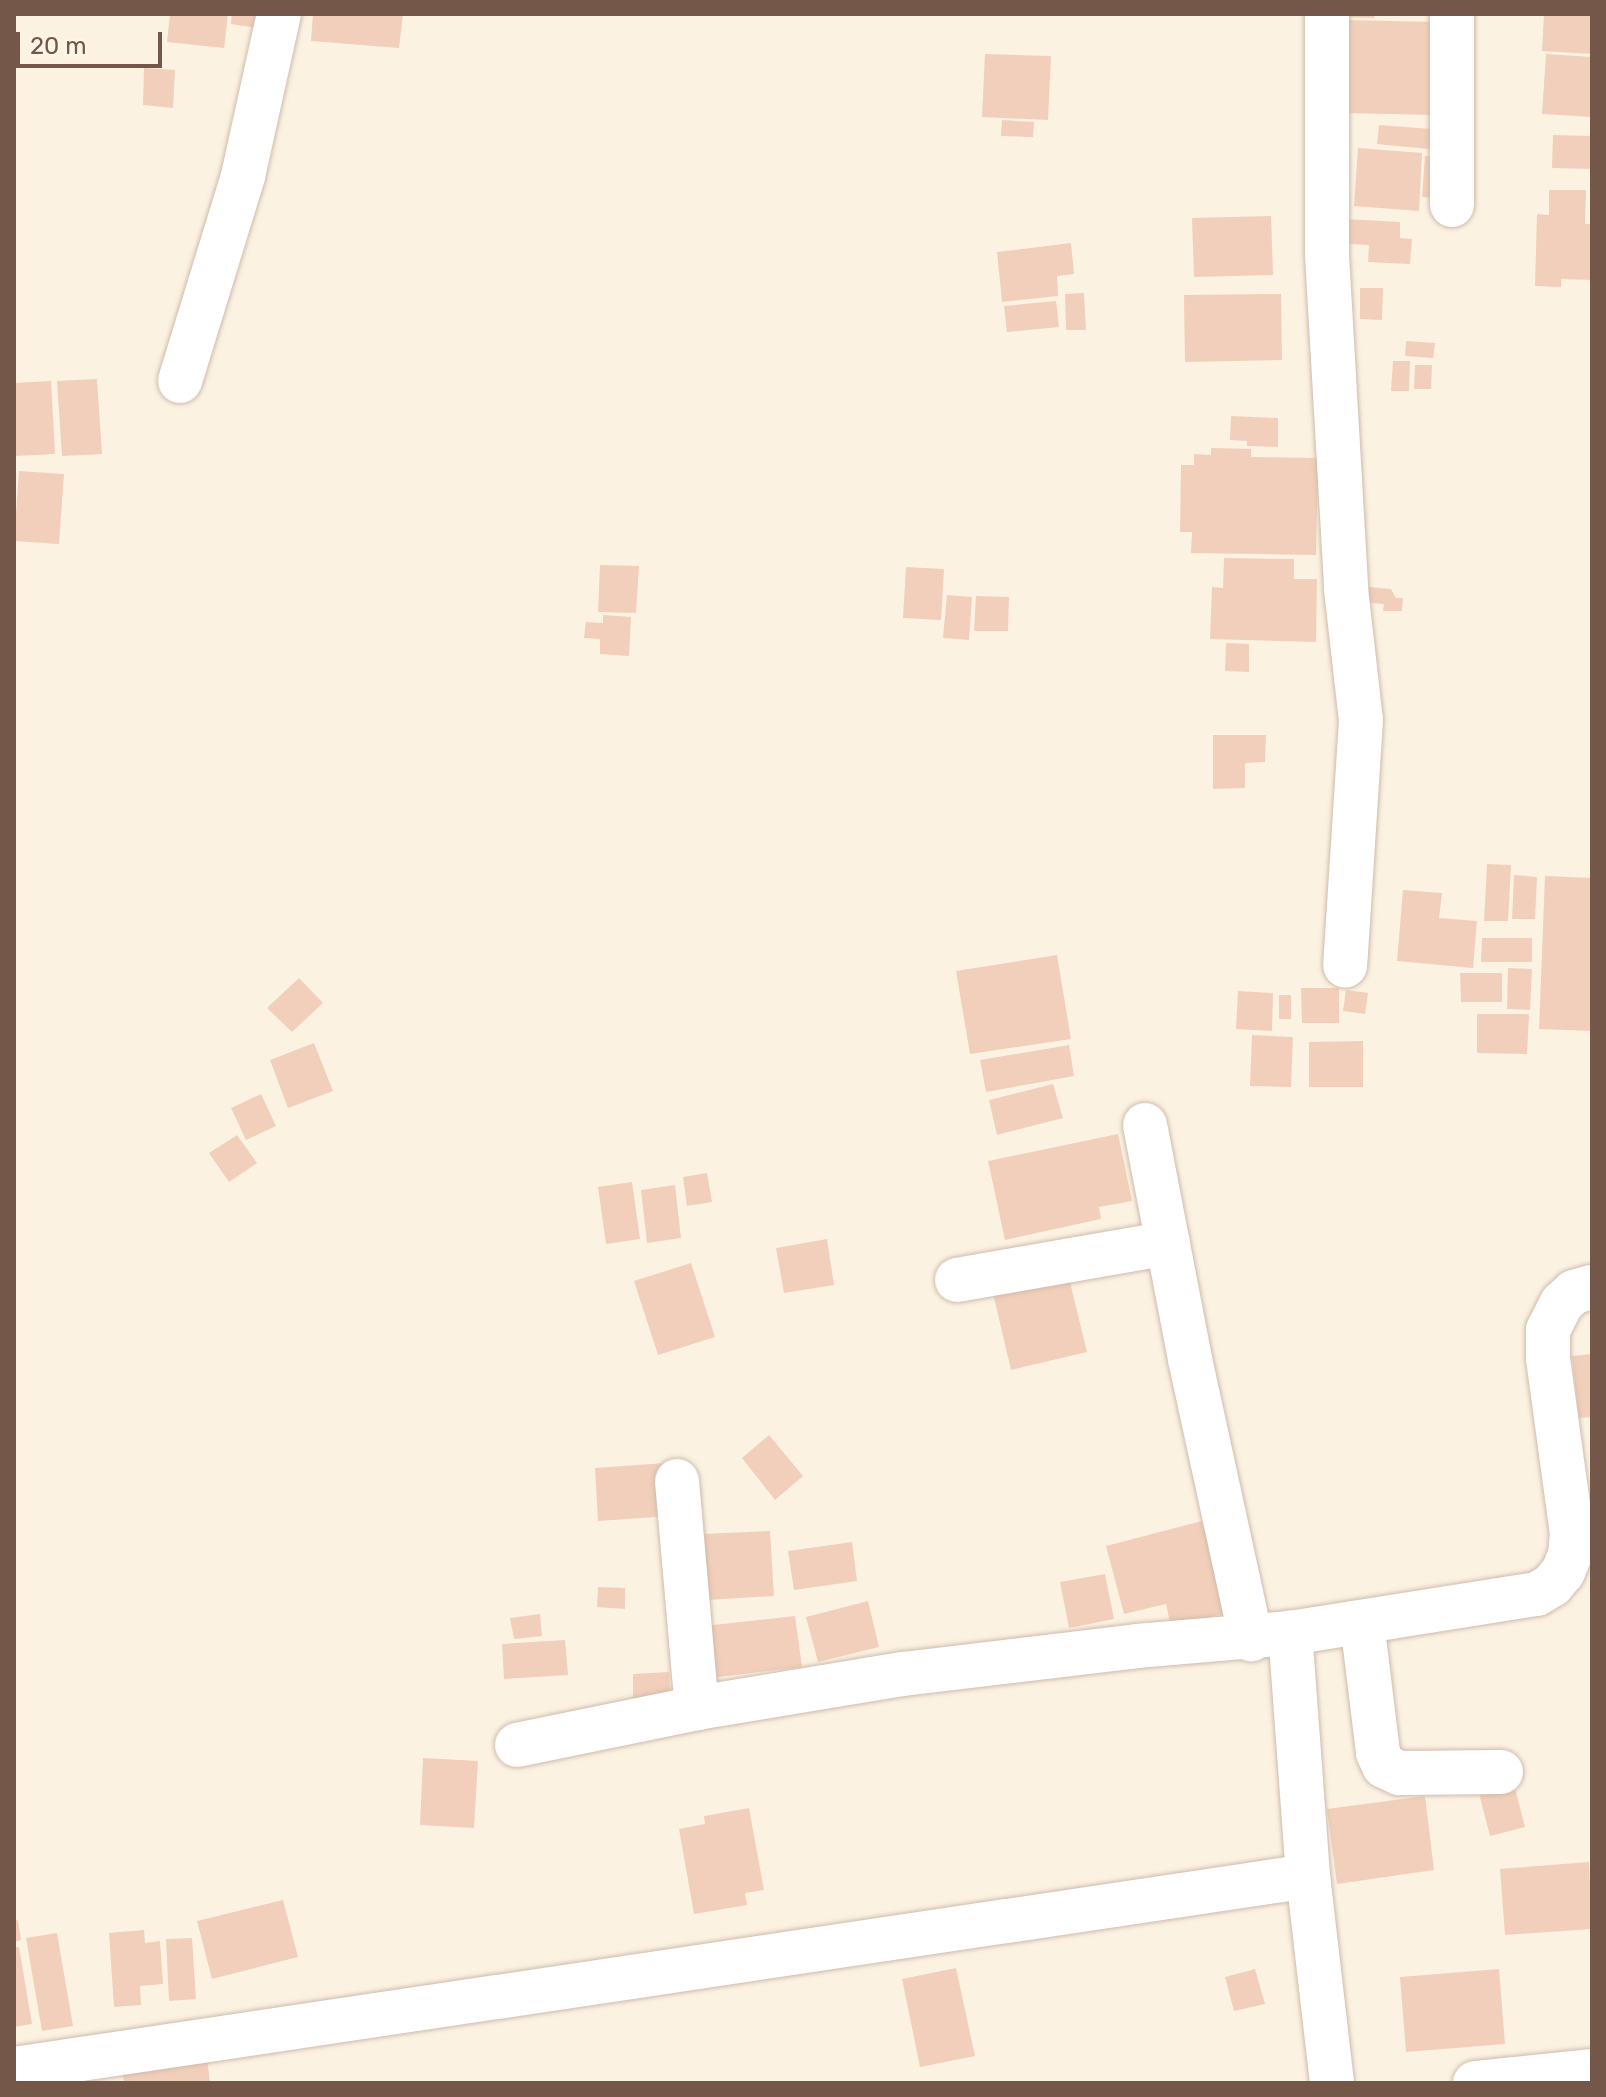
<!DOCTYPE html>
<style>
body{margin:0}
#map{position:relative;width:1606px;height:2097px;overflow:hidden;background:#fcf2e2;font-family:Rubik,sans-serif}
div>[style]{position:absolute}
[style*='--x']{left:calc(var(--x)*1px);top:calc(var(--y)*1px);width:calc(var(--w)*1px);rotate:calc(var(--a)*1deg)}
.building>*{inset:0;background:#f2cfba}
.roads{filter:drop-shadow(0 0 2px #cfbbac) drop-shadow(0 0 2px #cfbbac)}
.minor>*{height:44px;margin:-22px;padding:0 22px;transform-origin:22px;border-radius:22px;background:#fff}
span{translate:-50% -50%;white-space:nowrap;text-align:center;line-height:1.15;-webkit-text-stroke:6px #fff6e8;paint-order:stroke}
.frame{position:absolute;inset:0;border:16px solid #745749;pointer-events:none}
.scale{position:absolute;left:16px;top:32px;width:146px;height:36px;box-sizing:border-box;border:4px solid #745749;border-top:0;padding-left:10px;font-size:24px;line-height:28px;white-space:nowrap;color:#745749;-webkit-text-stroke:6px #fff6e8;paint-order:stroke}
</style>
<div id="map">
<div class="building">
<div style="clip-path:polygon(170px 14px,228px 14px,224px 48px,167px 42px)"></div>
<div style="clip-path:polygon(232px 14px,268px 14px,265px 29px,231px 24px)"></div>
<div style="clip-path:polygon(313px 14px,403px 14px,399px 48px,311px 41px)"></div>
<div style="clip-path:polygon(1342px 14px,1375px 14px,1374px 18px,1342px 17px)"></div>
<div style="clip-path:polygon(1544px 14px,1592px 14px,1592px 54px,1542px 51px)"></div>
<div style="clip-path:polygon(1345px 20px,1434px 22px,1432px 115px,1344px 113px)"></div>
<div style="clip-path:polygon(985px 54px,1051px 56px,1048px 120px,982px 117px)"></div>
<div style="clip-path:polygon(1546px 54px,1592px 57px,1592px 117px,1542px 114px)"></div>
<div style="clip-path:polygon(144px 68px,175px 70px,173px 108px,143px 105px)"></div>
<div style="clip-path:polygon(1002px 120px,1034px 122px,1033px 137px,1001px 136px)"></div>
<div style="clip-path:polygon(1379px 125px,1431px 129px,1429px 149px,1377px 144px)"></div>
<div style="clip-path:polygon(1553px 135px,1592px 136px,1592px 169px,1552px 168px)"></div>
<div style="clip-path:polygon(1358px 148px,1422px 153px,1419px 211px,1354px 206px)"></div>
<div style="clip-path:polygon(1425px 156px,1441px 157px,1439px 198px,1422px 197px)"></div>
<div style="clip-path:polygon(1549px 190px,1586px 190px,1585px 224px,1592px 224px,1592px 280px,1561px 279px,1561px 287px,1535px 286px,1537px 214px,1549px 215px)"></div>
<div style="clip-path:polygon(1271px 216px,1273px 275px,1194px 277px,1192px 218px)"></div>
<div style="clip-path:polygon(1346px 219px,1400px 222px,1400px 238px,1412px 239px,1410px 264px,1368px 262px,1369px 245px,1345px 244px)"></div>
<div style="clip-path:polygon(1071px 243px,1074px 274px,1057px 276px,1058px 296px,1002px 302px,997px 252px)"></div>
<div style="clip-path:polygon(1360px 288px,1383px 288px,1382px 320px,1360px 319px)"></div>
<div style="clip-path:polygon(1084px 293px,1086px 330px,1066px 330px,1065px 294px)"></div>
<div style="clip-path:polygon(1281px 294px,1282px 360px,1185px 362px,1184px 295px)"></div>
<div style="clip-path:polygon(1056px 301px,1059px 327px,1007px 332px,1004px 306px)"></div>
<div style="clip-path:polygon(1406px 341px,1435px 343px,1433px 358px,1405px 356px)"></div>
<div style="clip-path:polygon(1393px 361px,1410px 361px,1409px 391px,1391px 391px)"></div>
<div style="clip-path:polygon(1415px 365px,1432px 365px,1431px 389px,1414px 389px)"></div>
<div style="clip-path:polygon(97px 379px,102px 454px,62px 456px,57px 381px)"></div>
<div style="clip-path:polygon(51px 381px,55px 454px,14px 456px,14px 383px)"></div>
<div style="clip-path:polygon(1231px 416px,1278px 418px,1278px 447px,1247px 446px,1247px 441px,1230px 440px)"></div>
<div style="clip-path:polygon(1211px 448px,1251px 449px,1251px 457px,1318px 458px,1316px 555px,1191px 553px,1192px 532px,1180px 532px,1181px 465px,1194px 465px,1194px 454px,1211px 455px)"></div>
<div style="clip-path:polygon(19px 471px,64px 474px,59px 544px,14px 541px)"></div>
<div style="clip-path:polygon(1224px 558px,1294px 559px,1294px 579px,1317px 579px,1316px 642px,1210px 639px,1212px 587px,1223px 588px)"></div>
<div style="clip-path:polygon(600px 565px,639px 566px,636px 613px,598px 612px)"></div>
<div style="clip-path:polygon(906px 567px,944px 569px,941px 620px,903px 618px)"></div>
<div style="clip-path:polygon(1360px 586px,1391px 589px,1396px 598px,1403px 598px,1402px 611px,1383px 611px,1384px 604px,1359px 602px)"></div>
<div style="clip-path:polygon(947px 595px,972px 597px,969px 640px,943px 638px)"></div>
<div style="clip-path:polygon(976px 596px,1009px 597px,1008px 631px,974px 631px)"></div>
<div style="clip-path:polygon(603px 615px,631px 617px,629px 656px,600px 654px,600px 639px,584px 638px,586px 622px,603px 623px)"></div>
<div style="clip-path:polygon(1226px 643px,1249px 644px,1249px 672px,1225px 671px)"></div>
<div style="clip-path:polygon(1213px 735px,1266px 735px,1265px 762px,1245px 763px,1245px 788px,1213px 789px)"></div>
<div style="clip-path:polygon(1487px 864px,1511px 865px,1508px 921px,1484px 921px)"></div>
<div style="clip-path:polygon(1514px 875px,1537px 877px,1535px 919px,1512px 919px)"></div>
<div style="clip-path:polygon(1545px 876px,1592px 878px,1592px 1031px,1539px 1029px)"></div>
<div style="clip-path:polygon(1403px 890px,1442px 893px,1439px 918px,1477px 921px,1473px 968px,1397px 961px)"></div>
<div style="clip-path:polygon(1482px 938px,1532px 938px,1532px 962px,1481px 962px)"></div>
<div style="clip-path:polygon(1057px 955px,1071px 1039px,970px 1054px,956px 971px)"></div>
<div style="clip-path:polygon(1508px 968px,1532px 969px,1530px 1010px,1507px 1009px)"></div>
<div style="clip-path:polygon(1460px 973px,1502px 973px,1502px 1002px,1461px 1002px)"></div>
<div style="clip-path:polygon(299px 978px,323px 1003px,292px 1032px,267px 1008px)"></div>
<div style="clip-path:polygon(1301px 988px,1339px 988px,1339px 1023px,1302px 1023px)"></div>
<div style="clip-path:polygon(1346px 990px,1368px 993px,1365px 1014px,1343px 1011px)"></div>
<div style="clip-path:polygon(1238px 991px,1273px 993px,1272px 1031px,1236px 1029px)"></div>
<div style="clip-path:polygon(1279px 995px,1291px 995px,1291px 1019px,1279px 1019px)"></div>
<div style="clip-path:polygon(1477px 1014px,1529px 1014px,1527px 1054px,1477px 1053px)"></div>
<div style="clip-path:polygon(1252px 1035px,1293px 1037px,1291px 1087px,1250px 1086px)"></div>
<div style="clip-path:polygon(1363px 1041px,1363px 1087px,1309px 1087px,1309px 1042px)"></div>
<div style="clip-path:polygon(314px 1043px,333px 1091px,288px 1108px,270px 1060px)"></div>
<div style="clip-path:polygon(1069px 1045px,1074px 1076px,986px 1092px,980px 1060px)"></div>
<div style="clip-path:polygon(1053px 1084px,1063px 1118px,997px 1135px,989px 1100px)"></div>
<div style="clip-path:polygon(261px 1094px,276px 1126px,246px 1140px,231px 1108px)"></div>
<div style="clip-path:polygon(1118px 1134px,1132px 1201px,1099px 1207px,1101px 1219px,1005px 1240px,988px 1161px)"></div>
<div style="clip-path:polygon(237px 1135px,257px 1163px,229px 1182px,209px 1153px)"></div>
<div style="clip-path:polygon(707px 1173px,712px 1202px,687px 1206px,683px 1177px)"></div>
<div style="clip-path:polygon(632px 1182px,640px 1239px,606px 1244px,598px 1187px)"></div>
<div style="clip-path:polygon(675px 1185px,681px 1238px,647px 1243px,641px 1190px)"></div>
<div style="clip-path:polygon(827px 1239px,834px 1285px,784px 1293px,776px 1248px)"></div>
<div style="clip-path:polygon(691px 1263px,715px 1337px,658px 1355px,634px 1281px)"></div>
<div style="clip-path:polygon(1068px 1274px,1087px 1352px,1011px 1370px,993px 1293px)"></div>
<div style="clip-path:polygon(1592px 1354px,1592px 1417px,1579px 1418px,1572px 1356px)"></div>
<div style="clip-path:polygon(769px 1435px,803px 1476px,775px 1500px,742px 1458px)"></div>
<div style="clip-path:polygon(666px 1463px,670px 1516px,598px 1521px,595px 1468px)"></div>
<div style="clip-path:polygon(1202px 1521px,1225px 1613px,1171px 1627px,1166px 1604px,1124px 1614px,1106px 1546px)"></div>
<div style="clip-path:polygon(770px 1531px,774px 1596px,707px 1600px,703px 1534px)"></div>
<div style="clip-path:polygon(852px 1542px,857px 1581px,794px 1590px,788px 1551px)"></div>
<div style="clip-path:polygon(1105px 1574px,1114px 1619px,1069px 1628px,1060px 1582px)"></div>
<div style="clip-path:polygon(598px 1587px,625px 1588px,625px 1609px,597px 1607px)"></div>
<div style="clip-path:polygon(868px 1601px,879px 1647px,818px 1662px,806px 1617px)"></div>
<div style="clip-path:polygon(540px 1614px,542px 1636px,514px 1639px,510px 1618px)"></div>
<div style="clip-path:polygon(795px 1616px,802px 1667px,710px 1678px,704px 1626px)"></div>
<div style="clip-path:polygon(565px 1640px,568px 1675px,504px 1679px,502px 1644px)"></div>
<div style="clip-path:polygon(669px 1672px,670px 1697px,633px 1698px,633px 1674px)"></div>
<div style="clip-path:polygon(423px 1758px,478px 1761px,474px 1828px,420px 1825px)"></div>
<div style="clip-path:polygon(1510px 1769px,1525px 1827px,1490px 1836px,1475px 1778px)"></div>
<div style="clip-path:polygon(1425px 1796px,1434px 1870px,1337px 1884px,1327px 1809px)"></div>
<div style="clip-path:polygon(749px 1808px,764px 1890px,745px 1893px,747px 1905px,694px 1914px,679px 1829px,705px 1824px,704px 1816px)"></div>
<div style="clip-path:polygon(1589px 1862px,1592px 1929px,1505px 1935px,1500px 1869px)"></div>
<div style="clip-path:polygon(283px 1900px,298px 1957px,212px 1979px,197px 1921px)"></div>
<div style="clip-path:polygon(18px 1920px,21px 1940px,14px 1942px,14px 1921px)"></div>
<div style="clip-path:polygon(144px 1930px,145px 1943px,160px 1941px,163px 1984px,140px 1986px,141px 2005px,114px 2007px,109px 1933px)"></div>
<div style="clip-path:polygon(57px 1933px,73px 2026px,42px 2031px,26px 1938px)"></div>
<div style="clip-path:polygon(192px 1938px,196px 1999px,169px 2001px,166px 1939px)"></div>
<div style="clip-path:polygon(14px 1947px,19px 1947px,32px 2024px,14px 2027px)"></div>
<div style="clip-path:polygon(956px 1968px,975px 2056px,920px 2067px,902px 1979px)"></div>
<div style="clip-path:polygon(1255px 1969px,1265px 2004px,1234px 2011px,1225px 1977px)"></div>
<div style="clip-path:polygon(1499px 1969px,1505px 2044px,1406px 2052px,1400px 1977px)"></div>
<div style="clip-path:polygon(207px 2057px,210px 2083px,124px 2083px,122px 2068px)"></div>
</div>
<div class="roads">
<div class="minor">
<div style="--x:1327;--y:14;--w:241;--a:90"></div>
<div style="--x:1327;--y:255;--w:335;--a:86.7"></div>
<div style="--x:1346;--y:589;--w:132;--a:83.5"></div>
<div style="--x:1361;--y:720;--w:246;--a:93.7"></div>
<div style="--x:1452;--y:14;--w:191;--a:90"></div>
<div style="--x:180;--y:381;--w:214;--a:-72.9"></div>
<div style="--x:243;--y:176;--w:166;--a:-77.5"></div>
<div style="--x:1145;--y:1125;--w:238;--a:79.1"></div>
<div style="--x:1190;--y:1359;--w:287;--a:77.7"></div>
<div style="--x:957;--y:1280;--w:214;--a:-9.9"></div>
<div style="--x:677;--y:1481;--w:228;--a:85"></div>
<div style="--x:1362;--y:1622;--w:132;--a:83"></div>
<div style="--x:1378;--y:1753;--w:14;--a:65"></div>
<div style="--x:1384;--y:1766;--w:17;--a:25"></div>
<div style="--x:1399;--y:1773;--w:102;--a:-0.6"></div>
<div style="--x:517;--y:1745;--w:184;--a:-11.6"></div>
<div style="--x:697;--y:1708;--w:209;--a:-9.4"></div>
<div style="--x:903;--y:1674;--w:236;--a:-6.8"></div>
<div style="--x:1137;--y:1646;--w:154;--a:-4.9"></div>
<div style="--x:14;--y:2069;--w:1308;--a:-8.48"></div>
<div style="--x:1332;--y:2083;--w:208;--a:-96.6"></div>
<div style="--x:1308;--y:1876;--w:244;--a:-94.2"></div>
<div style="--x:1290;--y:1633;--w:250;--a:-9"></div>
<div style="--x:1537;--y:1594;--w:17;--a:-31"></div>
<div style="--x:1552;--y:1585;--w:17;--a:-50"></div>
<div style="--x:1563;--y:1572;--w:18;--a:-68"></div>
<div style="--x:1570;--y:1555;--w:21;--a:-85"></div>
<div style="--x:1572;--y:1534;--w:177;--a:-97.8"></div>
<div style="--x:1548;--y:1359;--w:29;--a:-90"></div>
<div style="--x:1548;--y:1330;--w:30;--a:-63"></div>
<div style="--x:1562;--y:1303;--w:16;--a:-43"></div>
<div style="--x:1574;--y:1292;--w:19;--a:-16"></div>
<div style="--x:1475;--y:2083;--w:118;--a:-5.9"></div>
</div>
</div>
<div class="frame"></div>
<div class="scale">20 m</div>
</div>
